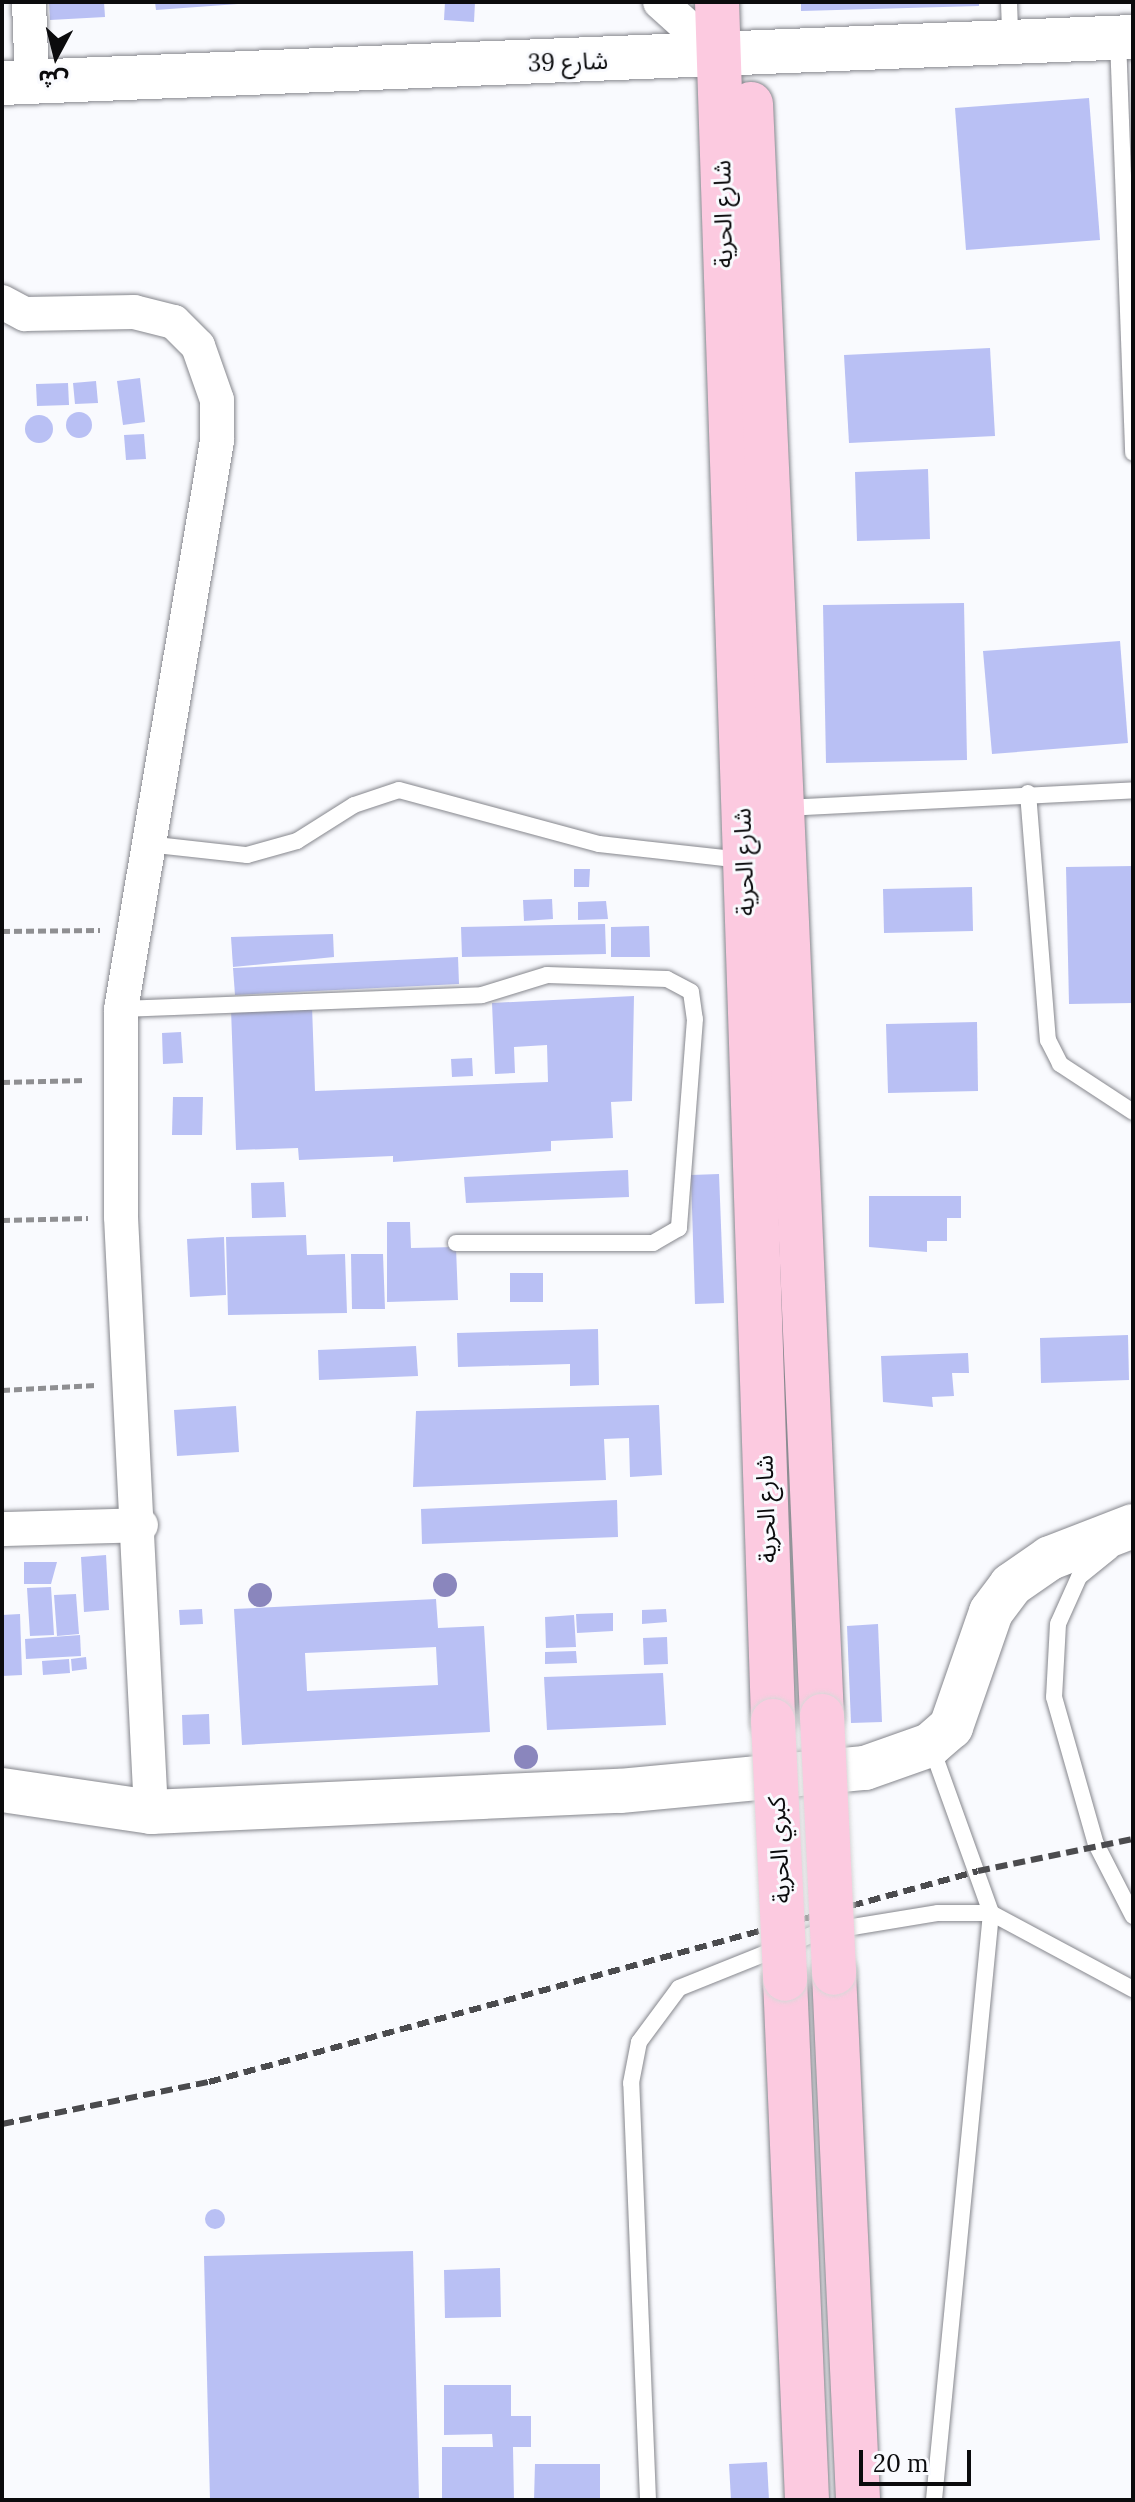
<!DOCTYPE html>
<meta charset="utf-8">
<style>
body{margin:0}
#map{position:relative;width:1135px;height:2502px;overflow:hidden;background:#f9fafe;font-family:Lora,"Noto Sans Arabic",serif}
div>[style]{position:absolute}
[style*='--x']{left:calc(var(--x)*1px);top:calc(var(--y)*1px);width:calc(var(--w)*1px);rotate:calc(var(--a)*1deg)}
.building>*{inset:0;background:#b9c0f4}
.round{border-radius:50%}
.path>*{height:5px;margin-top:-2.5px;transform-origin:0;background:repeating-linear-gradient(90deg,#8f8f92 0 8px,transparent 0 12px)}
.roads{filter:drop-shadow(0 0 2px #86878d) drop-shadow(0 0 2px #86878d)}
.lane>*{height:16px;margin:-8px;padding:0 8px;transform-origin:8px;border-radius:8px;background:#fff}
.street>*{height:34px;margin:-17px;padding:0 17px;transform-origin:17px;border-radius:17px;background:#fff}
.secondary>*{height:44px;margin:-22px;padding:0 22px;transform-origin:22px;border-radius:22px;background:#fff}
.primary>*{height:44px;margin:-22px;padding:0 22px;transform-origin:22px;border-radius:22px;background:#fccae0}
.rail>*{height:6px;margin-top:-3px;transform-origin:0;background:repeating-linear-gradient(90deg,#4b4b4e 0 12px,transparent 0 18px)}
.bridges{filter:drop-shadow(0 0 2px #d8d8d8) drop-shadow(0 0 2px #d8d8d8)}
.primary-bridge>*{height:44px;margin:-22px;padding:0 22px;transform-origin:22px;border-radius:22px;background:#fccae0}
.trees>*{width:24px;height:24px;margin:-12px;border-radius:50%;background:#8a86bd}
span{translate:-50% -50%;white-space:nowrap;text-align:center;line-height:1.15;-webkit-text-stroke:6px #f9fafe;paint-order:stroke}
.street-label{font-size:24px;color:#0b0b0d}
.frame{position:absolute;inset:0;border:4px solid #0b0b0d;pointer-events:none}
.north{position:absolute;left:16px;top:16px;width:80px;height:80px;-webkit-text-stroke:6px #f9fafe;paint-order:stroke;rotate:187deg;font-size:22px;font-weight:700;line-height:32px;text-align:center;color:#0b0b0d}
.north::after{content:'';display:block;margin:auto;width:28px;height:36px;background:#0b0b0d;clip-path:polygon(50% 0,100% 100%,50% 72%,0 100%)}
.scale{position:absolute;left:859px;top:2450px;width:112px;height:36px;box-sizing:border-box;border:4px solid #0b0b0d;border-top:0;padding-left:10px;font-size:24px;line-height:28px;white-space:nowrap;color:#0b0b0d;-webkit-text-stroke:6px #f9fafe;paint-order:stroke}
</style>
<div id="map">
<div class="building">
<div style="clip-path:polygon(49px 2px,104px 2px,105px 17px,50px 20px)"></div>
<div style="clip-path:polygon(155px 2px,238px 2px,238px 4px,156px 10px)"></div>
<div style="clip-path:polygon(445px 2px,475px 2px,474px 22px,444px 20px)"></div>
<div style="clip-path:polygon(801px 2px,979px 2px,979px 6px,801px 11px)"></div>
<div style="clip-path:polygon(1089px 98px,1100px 240px,966px 250px,955px 108px)"></div>
<div style="clip-path:polygon(990px 348px,995px 436px,849px 443px,844px 355px)"></div>
<div style="clip-path:polygon(140px 378px,145px 422px,123px 425px,117px 381px)"></div>
<div style="clip-path:polygon(96px 381px,98px 403px,75px 404px,73px 383px)"></div>
<div style="clip-path:polygon(68px 383px,69px 405px,37px 406px,36px 384px)"></div>
<div class="round" style="left:66px;top:412px;width:26px;height:26px"></div>
<div class="round" style="left:25px;top:415px;width:28px;height:28px"></div>
<div style="clip-path:polygon(144px 434px,146px 459px,126px 460px,124px 435px)"></div>
<div style="clip-path:polygon(928px 469px,930px 539px,857px 541px,855px 472px)"></div>
<div style="clip-path:polygon(964px 603px,967px 760px,826px 763px,823px 605px)"></div>
<div style="clip-path:polygon(1120px 641px,1128px 743px,992px 754px,983px 651px)"></div>
<div style="clip-path:polygon(1133px 866px,1133px 1003px,1069px 1004px,1066px 867px)"></div>
<div style="clip-path:polygon(574px 869px,590px 869px,589px 887px,574px 887px)"></div>
<div style="clip-path:polygon(972px 887px,973px 931px,884px 933px,883px 889px)"></div>
<div style="clip-path:polygon(552px 899px,553px 919px,524px 921px,523px 900px)"></div>
<div style="clip-path:polygon(606px 901px,608px 919px,578px 920px,578px 902px)"></div>
<div style="clip-path:polygon(605px 924px,606px 954px,462px 957px,461px 927px)"></div>
<div style="clip-path:polygon(649px 926px,650px 957px,611px 957px,611px 927px)"></div>
<div style="clip-path:polygon(333px 934px,334px 957px,233px 967px,231px 937px)"></div>
<div style="clip-path:polygon(458px 957px,459px 984px,235px 995px,233px 968px)"></div>
<div style="clip-path:polygon(634px 996px,632px 1101px,611px 1102px,613px 1138px,551px 1141px,551px 1151px,393px 1162px,393px 1156px,299px 1160px,298px 1148px,236px 1150px,231px 1009px,312px 1006px,315px 1091px,548px 1082px,547px 1045px,514px 1047px,515px 1073px,495px 1074px,492px 1003px)"></div>
<div style="clip-path:polygon(977px 1022px,978px 1091px,888px 1093px,886px 1024px)"></div>
<div style="clip-path:polygon(181px 1032px,183px 1063px,163px 1064px,162px 1033px)"></div>
<div style="clip-path:polygon(472px 1058px,473px 1076px,452px 1077px,451px 1059px)"></div>
<div style="clip-path:polygon(173px 1097px,203px 1097px,202px 1135px,172px 1135px)"></div>
<div style="clip-path:polygon(628px 1170px,629px 1197px,466px 1203px,464px 1177px)"></div>
<div style="clip-path:polygon(719px 1174px,724px 1303px,695px 1304px,691px 1175px)"></div>
<div style="clip-path:polygon(284px 1182px,286px 1217px,252px 1218px,251px 1183px)"></div>
<div style="clip-path:polygon(869px 1196px,961px 1196px,961px 1218px,947px 1218px,947px 1241px,927px 1241px,927px 1252px,869px 1247px)"></div>
<div style="clip-path:polygon(387px 1222px,410px 1222px,411px 1248px,456px 1247px,458px 1300px,387px 1302px)"></div>
<div style="clip-path:polygon(306px 1235px,307px 1255px,345px 1254px,347px 1313px,228px 1315px,226px 1237px)"></div>
<div style="clip-path:polygon(224px 1237px,226px 1295px,190px 1297px,187px 1239px)"></div>
<div style="clip-path:polygon(351px 1254px,383px 1254px,385px 1309px,352px 1309px)"></div>
<div style="clip-path:polygon(510px 1273px,543px 1273px,543px 1302px,510px 1302px)"></div>
<div style="clip-path:polygon(598px 1329px,599px 1385px,570px 1386px,570px 1364px,458px 1367px,457px 1333px)"></div>
<div style="clip-path:polygon(1128px 1335px,1129px 1380px,1041px 1383px,1040px 1338px)"></div>
<div style="clip-path:polygon(416px 1346px,418px 1376px,319px 1380px,318px 1350px)"></div>
<div style="clip-path:polygon(968px 1353px,969px 1373px,952px 1373px,954px 1396px,932px 1397px,933px 1407px,883px 1402px,881px 1356px)"></div>
<div style="clip-path:polygon(659px 1405px,662px 1475px,630px 1477px,629px 1438px,604px 1439px,606px 1480px,413px 1487px,416px 1411px)"></div>
<div style="clip-path:polygon(236px 1406px,239px 1452px,177px 1456px,174px 1410px)"></div>
<div style="clip-path:polygon(617px 1500px,618px 1537px,422px 1544px,421px 1509px)"></div>
<div style="clip-path:polygon(106px 1555px,109px 1610px,84px 1612px,81px 1557px)"></div>
<div style="clip-path:polygon(24px 1562px,57px 1562px,51px 1584px,24px 1584px)"></div>
<div style="clip-path:polygon(51px 1587px,54px 1635px,30px 1636px,27px 1588px)"></div>
<div style="clip-path:polygon(76px 1594px,79px 1634px,57px 1636px,54px 1595px)"></div>
<div style="clip-path:polygon(evenodd,436px 1599px,438px 1628px,484px 1626px,490px 1732px,242px 1745px,234px 1609px,436px 1599px,436px 1647px,438px 1685px,307px 1691px,305px 1653px,436px 1647px)"></div>
<div style="clip-path:polygon(202px 1609px,203px 1624px,180px 1625px,179px 1610px)"></div>
<div style="clip-path:polygon(666px 1609px,667px 1622px,642px 1624px,642px 1610px)"></div>
<div style="clip-path:polygon(613px 1613px,613px 1631px,577px 1633px,576px 1614px)"></div>
<div style="clip-path:polygon(20px 1614px,22px 1675px,2px 1676px,2px 1615px)"></div>
<div style="clip-path:polygon(574px 1615px,576px 1647px,546px 1648px,545px 1617px)"></div>
<div style="clip-path:polygon(878px 1624px,882px 1722px,851px 1723px,847px 1626px)"></div>
<div style="clip-path:polygon(80px 1635px,81px 1656px,26px 1659px,25px 1639px)"></div>
<div style="clip-path:polygon(667px 1637px,668px 1664px,644px 1665px,643px 1638px)"></div>
<div style="clip-path:polygon(576px 1651px,577px 1663px,545px 1664px,545px 1652px)"></div>
<div style="clip-path:polygon(86px 1657px,87px 1669px,72px 1671px,71px 1659px)"></div>
<div style="clip-path:polygon(69px 1659px,70px 1673px,43px 1675px,42px 1661px)"></div>
<div style="clip-path:polygon(663px 1673px,666px 1725px,547px 1730px,544px 1677px)"></div>
<div style="clip-path:polygon(209px 1714px,210px 1744px,183px 1745px,182px 1715px)"></div>
<div class="round" style="left:205px;top:2209px;width:20px;height:20px"></div>
<div style="clip-path:polygon(413px 2251px,419px 2500px,210px 2500px,204px 2256px)"></div>
<div style="clip-path:polygon(500px 2268px,501px 2317px,445px 2318px,444px 2270px)"></div>
<div style="clip-path:polygon(444px 2385px,511px 2385px,511px 2416px,531px 2416px,531px 2447px,513px 2447px,514px 2500px,442px 2500px,442px 2447px,493px 2447px,492px 2434px,444px 2435px)"></div>
<div style="clip-path:polygon(767px 2462px,769px 2500px,731px 2500px,729px 2464px)"></div>
<div style="clip-path:polygon(535px 2464px,600px 2464px,600px 2500px,534px 2500px)"></div>
</div>
<div class="path">
<div style="--x:2;--y:931;--w:98;--a:-0.6"></div>
<div style="--x:2;--y:1082;--w:84;--a:-1.4"></div>
<div style="--x:2;--y:1220;--w:86;--a:-1.3"></div>
<div style="--x:2;--y:1390;--w:94;--a:-3"></div>
</div>
<div class="roads">
<div class="lane">
<div style="--x:1009;--y:2;--w:38;--a:88"></div>
<div style="--x:1118;--y:39;--w:414;--a:87.9"></div>
<div style="--x:1028;--y:793;--w:248;--a:85.4"></div>
<div style="--x:1048;--y:1040;--w:27;--a:63"></div>
<div style="--x:1060;--y:1064;--w:87;--a:33.3"></div>
<div style="--x:783;--y:808;--w:350;--a:-2.9"></div>
<div style="--x:147;--y:844;--w:101;--a:6.3"></div>
<div style="--x:247;--y:855;--w:52;--a:-15.6"></div>
<div style="--x:297;--y:841;--w:67;--a:-32.3"></div>
<div style="--x:354;--y:805;--w:47;--a:-18.4"></div>
<div style="--x:399;--y:790;--w:207;--a:15.1"></div>
<div style="--x:599;--y:844;--w:144;--a:6.4"></div>
<div style="--x:121;--y:1009;--w:361;--a:-2.2"></div>
<div style="--x:482;--y:995;--w:68;--a:-17.1"></div>
<div style="--x:547;--y:975;--w:120;--a:1.9"></div>
<div style="--x:667;--y:979;--w:27;--a:28"></div>
<div style="--x:691;--y:992;--w:27;--a:82"></div>
<div style="--x:695;--y:1019;--w:210;--a:94.4"></div>
<div style="--x:679;--y:1228;--w:30;--a:150"></div>
<div style="--x:653;--y:1243;--w:197;--a:180"></div>
<div style="--x:1111;--y:1551;--w:41;--a:140.9"></div>
<div style="--x:1079;--y:1577;--w:51;--a:114.1"></div>
<div style="--x:1058;--y:1624;--w:73;--a:93.1"></div>
<div style="--x:1054;--y:1697;--w:153;--a:74.1"></div>
<div style="--x:1096;--y:1844;--w:81;--a:62.8"></div>
<div style="--x:931;--y:1746;--w:177;--a:70.2"></div>
<div style="--x:991;--y:1913;--w:590;--a:95.55"></div>
<div style="--x:648;--y:2500;--w:417;--a:-92.3"></div>
<div style="--x:631;--y:2083;--w:42;--a:-79"></div>
<div style="--x:639;--y:2042;--w:67;--a:-53.5"></div>
<div style="--x:679;--y:1988;--w:148;--a:-21.9"></div>
<div style="--x:816;--y:1933;--w:124;--a:-9.3"></div>
<div style="--x:938;--y:1913;--w:53;--a:0"></div>
<div style="--x:991;--y:1913;--w:161;--a:28.2"></div>
</div>
<div class="street">
<div style="--x:29;--y:2;--w:80;--a:87.9"></div>
<div style="--x:660;--y:2;--w:81;--a:42"></div>
<div style="--x:2;--y:302;--w:26;--a:28"></div>
<div style="--x:25;--y:314;--w:109;--a:-1.1"></div>
<div style="--x:134;--y:312;--w:41;--a:14"></div>
<div style="--x:174;--y:322;--w:34;--a:45"></div>
<div style="--x:198;--y:346;--w:57;--a:70.6"></div>
<div style="--x:217;--y:400;--w:41;--a:90"></div>
<div style="--x:217;--y:441;--w:576;--a:99.59"></div>
<div style="--x:121;--y:1009;--w:208;--a:90"></div>
<div style="--x:121;--y:1217;--w:596;--a:87.11"></div>
<div style="--x:2;--y:1529;--w:139;--a:-1.6"></div>
</div>
<div class="secondary">
<div style="--x:2;--y:83;--w:1132;--a:-2.33"></div>
<div style="--x:2;--y:1790;--w:151;--a:8.4"></div>
<div style="--x:151;--y:1812;--w:469;--a:-2.6"></div>
<div style="--x:620;--y:1791;--w:246;--a:-5.4"></div>
<div style="--x:865;--y:1768;--w:69;--a:-19.5"></div>
<div style="--x:930;--y:1745;--w:28;--a:-41"></div>
<div style="--x:951;--y:1727;--w:122;--a:-70.8"></div>
<div style="--x:991;--y:1612;--w:34;--a:-53"></div>
<div style="--x:1011;--y:1585;--w:47;--a:-34.7"></div>
<div style="--x:1050;--y:1558;--w:89;--a:-21.1"></div>
</div>
<div class="primary">
<div style="--x:717;--y:2;--w:1720;--a:88.13"></div>
<div style="--x:751;--y:104;--w:1614;--a:87.48"></div>
<div style="--x:834;--y:1973;--w:528;--a:87.39"></div>
<div style="--x:785;--y:1979;--w:521;--a:87.58"></div>
</div>
</div>
<div class="rail">
<div style="--x:2;--y:2124;--w:211;--a:-11.5"></div>
<div style="--x:209;--y:2082;--w:797;--a:-15.34"></div>
<div style="--x:978;--y:1871;--w:158;--a:-11.7"></div>
</div>
<div class="bridges">
<div class="primary-bridge">
<div style="--x:822;--y:1716;--w:257;--a:87.3"></div>
<div style="--x:773;--y:1721;--w:258;--a:87.3"></div>
</div>
</div>
<div class="trees">
<div style="left:445px;top:1585px"></div>
<div style="left:260px;top:1595px"></div>
<div style="left:526px;top:1757px"></div>
</div>
<div class="street-label">
<span style="left:568px;top:62px;rotate:-2deg">شارع 39</span>
<span style="left:723px;top:214px;rotate:-91deg">شارع الحرية</span>
<span style="left:744px;top:862px;rotate:-92deg">شارع الحرية</span>
<span style="left:766px;top:1509px;rotate:-92deg">شارع الحرية</span>
<span style="left:779px;top:1850px;rotate:-93deg">كبري الحرية</span>
</div>
<div class="frame"></div>
<div class="north">ش</div>
<div class="scale">20 m</div>
</div>
